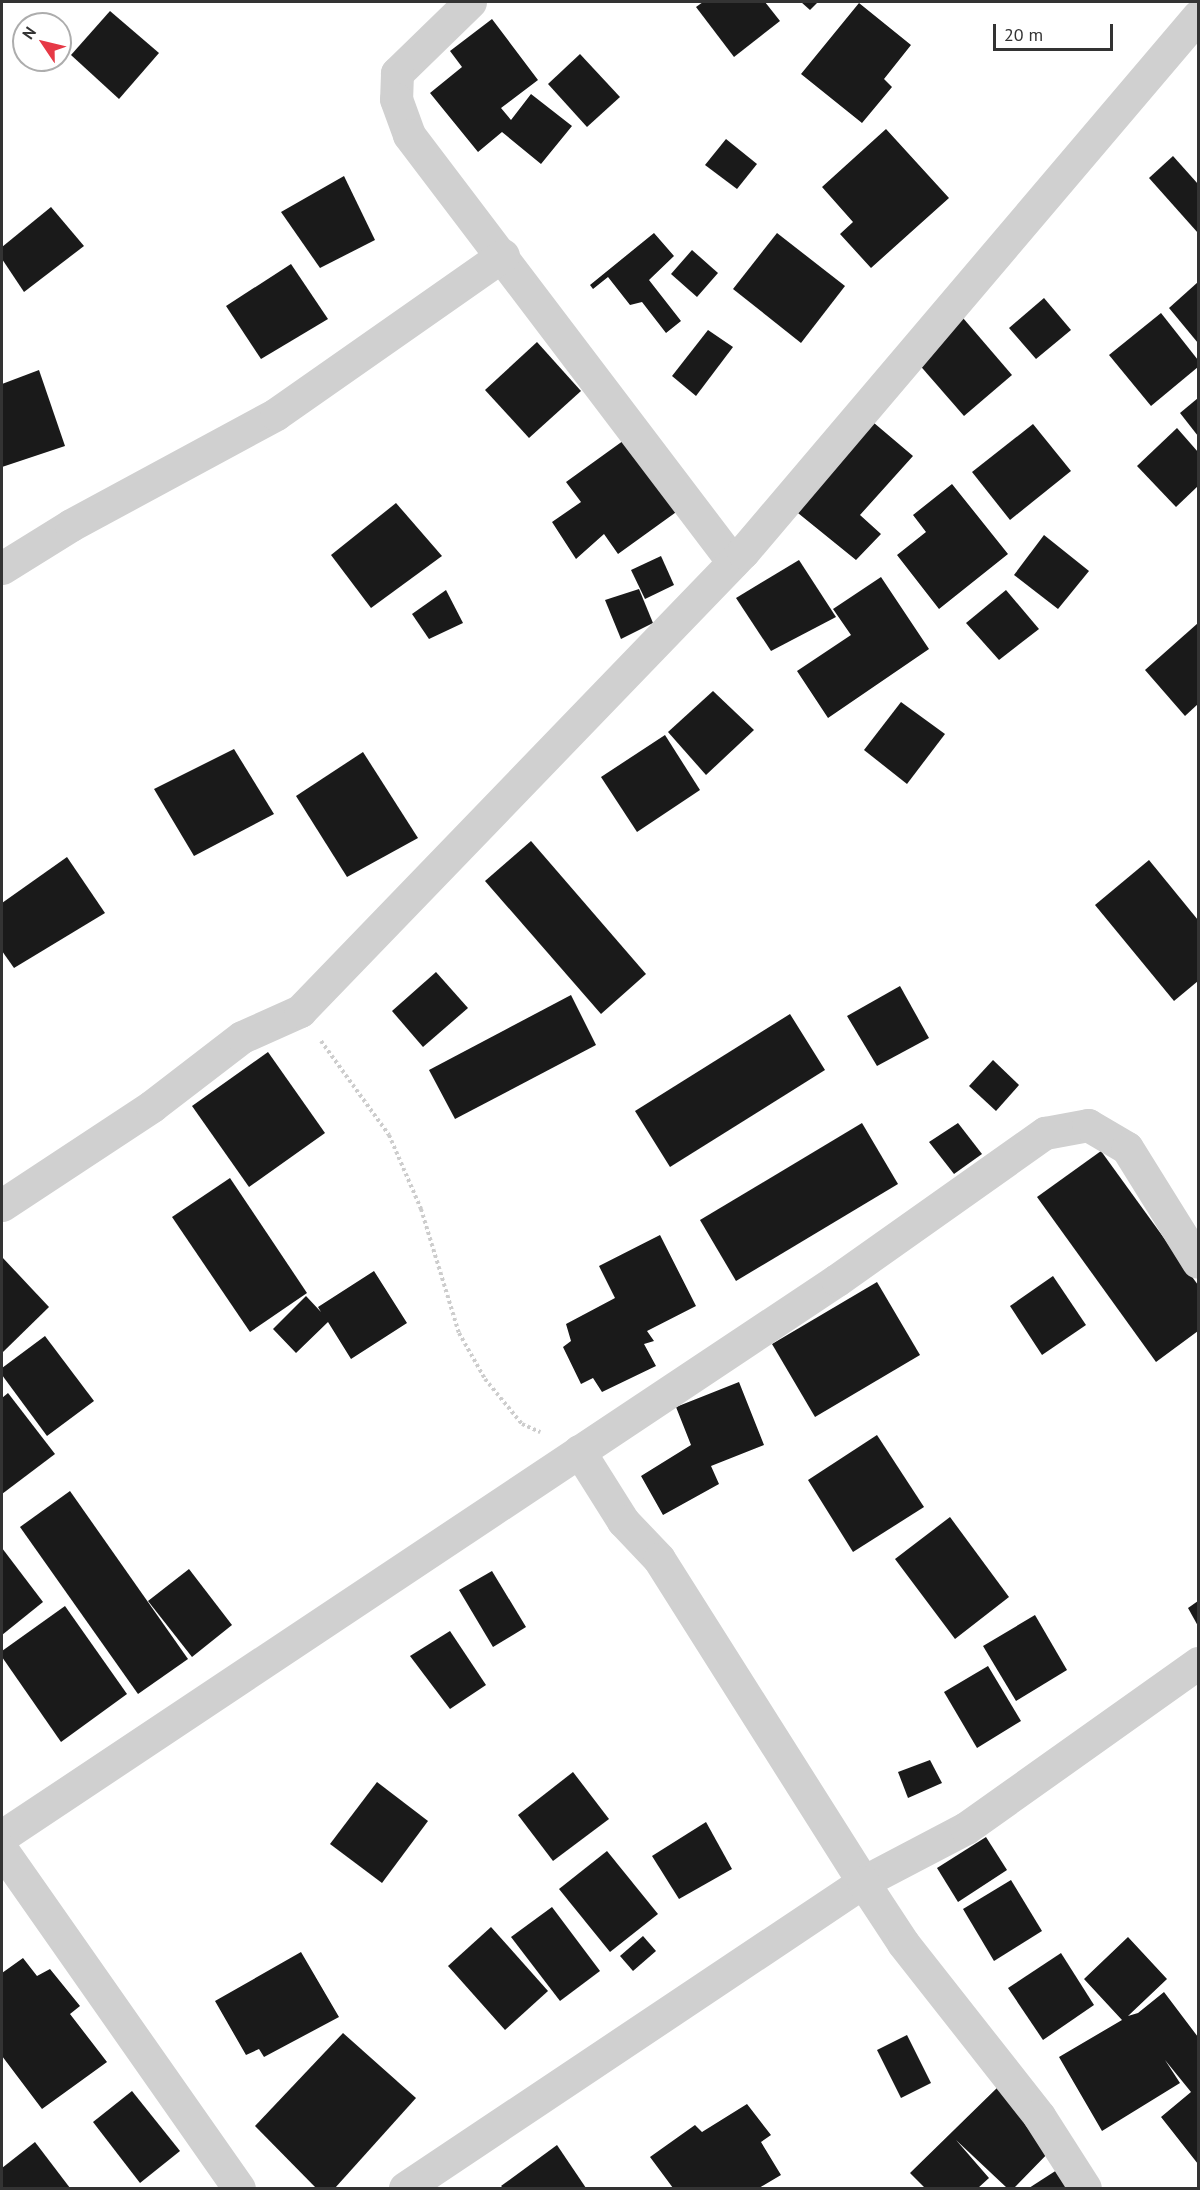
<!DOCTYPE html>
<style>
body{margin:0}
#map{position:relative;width:1200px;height:2190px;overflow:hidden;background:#fff;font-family:"PT Sans",sans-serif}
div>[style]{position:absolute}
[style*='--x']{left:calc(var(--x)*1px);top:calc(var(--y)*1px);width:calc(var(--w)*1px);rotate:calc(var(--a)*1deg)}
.building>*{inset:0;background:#1a1a1a}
.path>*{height:4px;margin-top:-2px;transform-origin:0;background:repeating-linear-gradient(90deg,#cdcdcd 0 3px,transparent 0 6px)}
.street>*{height:33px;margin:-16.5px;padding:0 16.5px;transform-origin:16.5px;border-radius:16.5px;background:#d0d0d0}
span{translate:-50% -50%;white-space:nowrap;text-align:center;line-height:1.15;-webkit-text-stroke:6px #fff;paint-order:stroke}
.frame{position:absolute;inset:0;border:3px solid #333;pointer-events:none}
.north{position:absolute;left:12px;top:12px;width:60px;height:60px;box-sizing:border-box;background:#fff;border:2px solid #adadad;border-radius:50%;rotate:305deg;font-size:16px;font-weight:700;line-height:24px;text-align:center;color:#333}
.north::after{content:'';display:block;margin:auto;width:21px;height:27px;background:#e63946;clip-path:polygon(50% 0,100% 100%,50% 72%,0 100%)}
.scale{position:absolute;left:993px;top:24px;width:120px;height:27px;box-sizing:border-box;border:3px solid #333;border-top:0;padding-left:8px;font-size:18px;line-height:21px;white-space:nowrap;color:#333;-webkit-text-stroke:4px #fff;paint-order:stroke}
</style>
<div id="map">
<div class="building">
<div style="clip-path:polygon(703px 2px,765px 2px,780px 21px,734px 57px,696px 7px)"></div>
<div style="clip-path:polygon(801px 2px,818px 2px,810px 10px)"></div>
<div style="clip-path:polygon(859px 3px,911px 45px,884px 79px,892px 87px,862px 123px,801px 74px)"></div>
<div style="clip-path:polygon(110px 11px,159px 53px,119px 99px,71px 55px)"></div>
<div style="clip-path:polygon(492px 19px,538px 80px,501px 108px,511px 120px,531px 94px,572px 126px,541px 164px,502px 132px,478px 152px,430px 93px,462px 67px,450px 51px)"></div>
<div style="clip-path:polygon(580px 54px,620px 97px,587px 127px,548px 84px)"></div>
<div style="clip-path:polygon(886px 129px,949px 198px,871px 268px,840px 234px,853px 222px,822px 187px)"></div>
<div style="clip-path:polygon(726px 139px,757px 164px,737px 189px,705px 165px)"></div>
<div style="clip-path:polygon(1173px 156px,1198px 184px,1198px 233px,1149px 178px)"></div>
<div style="clip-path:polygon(344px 176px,375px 240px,320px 268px,281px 212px)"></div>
<div style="clip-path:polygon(51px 207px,84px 246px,24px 292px,2px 259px,2px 247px)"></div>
<div style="clip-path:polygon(654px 233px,674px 256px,649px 280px,681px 321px,666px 333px,642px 302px,630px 305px,608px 277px,593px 289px,590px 285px)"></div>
<div style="clip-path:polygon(777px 233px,845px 286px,801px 343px,733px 289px)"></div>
<div style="clip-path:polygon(692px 250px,718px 273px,697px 297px,671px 274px)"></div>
<div style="clip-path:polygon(291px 264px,328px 319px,261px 359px,226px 306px)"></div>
<div style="clip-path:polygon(1198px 282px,1198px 343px,1169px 308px)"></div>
<div style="clip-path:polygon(1044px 298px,1071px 330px,1036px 359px,1009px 328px)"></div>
<div style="clip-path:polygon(951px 304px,1012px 375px,964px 416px,903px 346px)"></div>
<div style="clip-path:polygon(1161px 313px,1198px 360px,1198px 367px,1151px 406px,1109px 355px)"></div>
<div style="clip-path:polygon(708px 330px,733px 347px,696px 396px,672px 376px)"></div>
<div style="clip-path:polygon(537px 342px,581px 391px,529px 438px,485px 390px)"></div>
<div style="clip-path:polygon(39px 370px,65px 446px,2px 467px,2px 384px)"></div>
<div style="clip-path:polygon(1198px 398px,1198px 436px,1180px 413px)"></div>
<div style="clip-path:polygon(867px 417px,913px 456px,860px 515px,881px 534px,856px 560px,793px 509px)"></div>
<div style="clip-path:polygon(1033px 424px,1071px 471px,1010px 520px,972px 472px)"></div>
<div style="clip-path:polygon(1177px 428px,1198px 452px,1198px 486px,1176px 507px,1137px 466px)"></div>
<div style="clip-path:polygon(627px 438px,679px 510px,618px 554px,604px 534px,576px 559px,552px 522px,581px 502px,566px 482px)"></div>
<div style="clip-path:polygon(952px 484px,1008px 554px,939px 609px,897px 555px,926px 532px,913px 515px)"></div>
<div style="clip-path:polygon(396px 503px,442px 556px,371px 608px,331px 555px)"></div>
<div style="clip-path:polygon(1044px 535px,1089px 571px,1058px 609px,1014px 575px)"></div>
<div style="clip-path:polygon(661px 556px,674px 585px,645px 599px,631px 570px)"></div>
<div style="clip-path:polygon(799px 560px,836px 617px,771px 651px,736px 598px)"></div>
<div style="clip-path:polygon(881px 577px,929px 649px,828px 718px,797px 671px,851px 635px,833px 609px)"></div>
<div style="clip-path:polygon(639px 589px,653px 623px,621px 639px,605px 600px)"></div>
<div style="clip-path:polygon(446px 590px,463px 623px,429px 639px,412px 614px)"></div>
<div style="clip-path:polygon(1006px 590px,1039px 629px,999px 660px,966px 623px)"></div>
<div style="clip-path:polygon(1198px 623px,1198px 704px,1185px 716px,1145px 670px)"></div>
<div style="clip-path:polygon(713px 691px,754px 730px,706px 775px,668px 732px)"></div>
<div style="clip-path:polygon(901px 702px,945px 734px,907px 784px,864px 750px)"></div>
<div style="clip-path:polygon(665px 735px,700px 790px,637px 832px,601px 777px)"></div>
<div style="clip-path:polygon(234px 749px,274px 814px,194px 856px,154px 789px)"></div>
<div style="clip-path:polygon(363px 752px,418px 838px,347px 877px,296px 796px)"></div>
<div style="clip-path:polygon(531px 841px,646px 974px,601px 1014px,485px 881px)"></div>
<div style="clip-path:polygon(67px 857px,105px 913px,14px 968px,2px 951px,2px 903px)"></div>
<div style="clip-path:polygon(1149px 860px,1198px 920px,1198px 981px,1174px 1001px,1095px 905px)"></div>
<div style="clip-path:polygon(436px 972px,468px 1008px,423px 1047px,392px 1011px)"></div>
<div style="clip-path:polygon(900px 986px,929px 1038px,877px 1066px,847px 1016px)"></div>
<div style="clip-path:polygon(571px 995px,596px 1045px,455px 1119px,429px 1070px)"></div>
<div style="clip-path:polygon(790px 1014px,825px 1070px,670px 1167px,635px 1111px)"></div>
<div style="clip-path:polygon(268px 1052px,325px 1133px,249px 1187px,192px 1106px)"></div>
<div style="clip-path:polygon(993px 1060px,1019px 1085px,996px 1111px,969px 1086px)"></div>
<div style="clip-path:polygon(862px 1123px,898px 1184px,736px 1281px,700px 1220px)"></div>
<div style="clip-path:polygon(958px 1123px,982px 1154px,954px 1174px,929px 1142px)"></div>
<div style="clip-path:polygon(1101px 1151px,1198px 1285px,1198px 1331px,1156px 1362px,1037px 1197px)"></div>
<div style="clip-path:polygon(230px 1178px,307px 1293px,250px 1332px,172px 1217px)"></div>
<div style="clip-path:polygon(660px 1235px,696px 1306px,647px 1331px,654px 1341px,644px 1344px,656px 1366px,602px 1392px,593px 1378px,581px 1384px,563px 1347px,571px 1341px,566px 1324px,615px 1298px,599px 1266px)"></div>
<div style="clip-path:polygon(2px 1257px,49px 1307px,2px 1353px)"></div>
<div style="clip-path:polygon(374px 1271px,407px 1323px,351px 1359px,328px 1322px,296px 1353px,273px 1329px,306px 1296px,321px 1312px,318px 1307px)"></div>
<div style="clip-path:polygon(1053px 1276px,1086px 1325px,1042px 1355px,1010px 1306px)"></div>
<div style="clip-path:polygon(877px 1282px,920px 1355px,815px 1417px,772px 1344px)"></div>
<div style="clip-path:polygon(45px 1336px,94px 1401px,47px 1436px,2px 1375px,2px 1368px)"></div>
<div style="clip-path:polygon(739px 1382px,764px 1445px,711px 1466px,719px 1484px,663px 1515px,641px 1476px,691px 1445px,676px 1407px)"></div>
<div style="clip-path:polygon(8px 1393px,55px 1454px,2px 1494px,2px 1398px)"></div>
<div style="clip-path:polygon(877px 1435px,924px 1507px,853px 1552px,808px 1480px)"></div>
<div style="clip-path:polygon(70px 1491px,188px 1659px,138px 1694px,20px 1527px)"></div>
<div style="clip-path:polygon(950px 1517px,1009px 1597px,955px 1639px,895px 1559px)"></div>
<div style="clip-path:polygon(2px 1548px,43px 1602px,2px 1635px)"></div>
<div style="clip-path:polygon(189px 1569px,232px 1625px,192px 1657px,148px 1601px)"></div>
<div style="clip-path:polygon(492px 1571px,526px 1627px,493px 1647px,459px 1590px)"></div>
<div style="clip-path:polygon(1198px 1601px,1198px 1626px,1188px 1608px)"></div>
<div style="clip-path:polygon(65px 1606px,127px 1694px,61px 1742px,2px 1657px,2px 1651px)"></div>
<div style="clip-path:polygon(1035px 1615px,1067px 1670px,1016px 1701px,983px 1646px)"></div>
<div style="clip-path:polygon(450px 1631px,486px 1685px,450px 1709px,410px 1656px)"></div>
<div style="clip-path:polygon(988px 1666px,1021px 1721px,977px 1748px,944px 1692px)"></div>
<div style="clip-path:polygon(930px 1760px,942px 1783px,908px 1798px,898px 1772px)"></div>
<div style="clip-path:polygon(573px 1772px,609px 1819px,553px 1861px,518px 1815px)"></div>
<div style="clip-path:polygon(377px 1782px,428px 1821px,382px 1883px,330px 1844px)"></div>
<div style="clip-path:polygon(706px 1822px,732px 1869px,679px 1899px,652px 1856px)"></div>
<div style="clip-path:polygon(986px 1837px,1007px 1870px,958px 1902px,937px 1868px)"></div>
<div style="clip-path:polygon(607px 1851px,658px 1914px,610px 1952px,559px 1889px)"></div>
<div style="clip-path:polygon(1011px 1880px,1042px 1931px,994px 1961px,963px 1909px)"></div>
<div style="clip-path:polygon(552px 1907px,600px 1971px,560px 2001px,511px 1937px)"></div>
<div style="clip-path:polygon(491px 1927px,548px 1991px,505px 2030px,448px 1966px)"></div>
<div style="clip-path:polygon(643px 1936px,656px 1951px,633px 1971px,620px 1956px)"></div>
<div style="clip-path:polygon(1128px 1937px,1167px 1979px,1128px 2016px,1138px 2013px,1164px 1992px,1198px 2037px,1198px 2164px,1161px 2117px,1191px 2092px,1165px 2060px,1180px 2083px,1102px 2131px,1059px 2057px,1122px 2020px,1084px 1979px)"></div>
<div style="clip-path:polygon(301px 1952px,339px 2017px,264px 2057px,259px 2049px,246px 2055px,215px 2001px)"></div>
<div style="clip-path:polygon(1061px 1953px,1094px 2005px,1043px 2040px,1008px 1988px)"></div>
<div style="clip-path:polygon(23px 1958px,37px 1976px,50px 1969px,80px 2006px,70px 2014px,107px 2062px,42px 2109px,2px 2056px,2px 1973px)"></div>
<div style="clip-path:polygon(343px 2033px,416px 2098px,335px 2188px,316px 2188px,255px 2126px)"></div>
<div style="clip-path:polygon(907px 2035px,931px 2083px,901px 2098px,877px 2050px)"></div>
<div style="clip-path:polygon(1000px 2085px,1054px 2147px,1014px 2188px,1007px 2188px,956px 2140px,989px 2178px,978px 2188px,925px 2188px,910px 2173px)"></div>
<div style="clip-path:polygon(132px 2091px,180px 2151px,140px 2183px,93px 2122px)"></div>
<div style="clip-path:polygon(747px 2104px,771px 2135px,761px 2142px,781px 2175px,759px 2188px,673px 2188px,650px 2157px,695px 2125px,702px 2132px)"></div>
<div style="clip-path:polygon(35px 2142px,70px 2188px,2px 2188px,2px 2168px)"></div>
<div style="clip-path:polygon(557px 2145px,586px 2188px,503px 2188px,501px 2186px)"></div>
<div style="clip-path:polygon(1060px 2168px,1074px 2188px,1029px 2188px)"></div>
</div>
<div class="path">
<div style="--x:321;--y:1041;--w:116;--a:54.1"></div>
<div style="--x:389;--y:1135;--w:81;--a:66.6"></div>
<div style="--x:421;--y:1209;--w:130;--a:73"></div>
<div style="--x:459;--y:1333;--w:53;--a:60.5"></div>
<div style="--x:485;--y:1379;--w:58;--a:50.6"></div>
<div style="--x:522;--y:1424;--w:20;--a:24"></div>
</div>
<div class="street">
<div style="--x:470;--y:2;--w:102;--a:135.8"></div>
<div style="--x:397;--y:73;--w:26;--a:92"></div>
<div style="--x:396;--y:99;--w:38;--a:70"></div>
<div style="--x:409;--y:135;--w:536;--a:52.81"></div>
<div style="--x:2;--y:568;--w:81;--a:-31.9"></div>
<div style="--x:71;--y:525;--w:233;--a:-28.4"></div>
<div style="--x:276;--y:414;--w:277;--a:-35"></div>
<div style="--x:2;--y:1205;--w:180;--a:-33.4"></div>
<div style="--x:152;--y:1106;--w:113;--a:-37.5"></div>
<div style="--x:242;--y:1037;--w:64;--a:-24.1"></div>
<div style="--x:300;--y:1011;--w:638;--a:-46.02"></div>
<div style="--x:743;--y:552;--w:703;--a:-49.67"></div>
<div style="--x:579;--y:1451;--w:83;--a:57.8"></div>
<div style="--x:623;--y:1521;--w:52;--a:46.5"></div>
<div style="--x:659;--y:1559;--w:382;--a:57.7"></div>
<div style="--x:863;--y:1882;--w:116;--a:-27.7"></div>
<div style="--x:966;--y:1828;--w:285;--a:-35.4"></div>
<div style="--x:2;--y:1836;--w:1003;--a:-33.66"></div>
<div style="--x:837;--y:1280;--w:255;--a:-35.3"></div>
<div style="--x:1045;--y:1133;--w:44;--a:-10.5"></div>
<div style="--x:1088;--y:1125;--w:45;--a:30.5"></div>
<div style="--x:1127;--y:1148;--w:134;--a:58.1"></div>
<div style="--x:2;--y:1850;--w:413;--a:55"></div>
<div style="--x:405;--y:2188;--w:551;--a:-33.75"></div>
<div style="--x:863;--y:1882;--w:73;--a:56.7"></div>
<div style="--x:903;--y:1943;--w:220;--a:51.8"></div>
<div style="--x:1039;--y:2116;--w:85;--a:57.4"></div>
</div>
<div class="frame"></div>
<div class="north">N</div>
<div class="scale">20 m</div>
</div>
